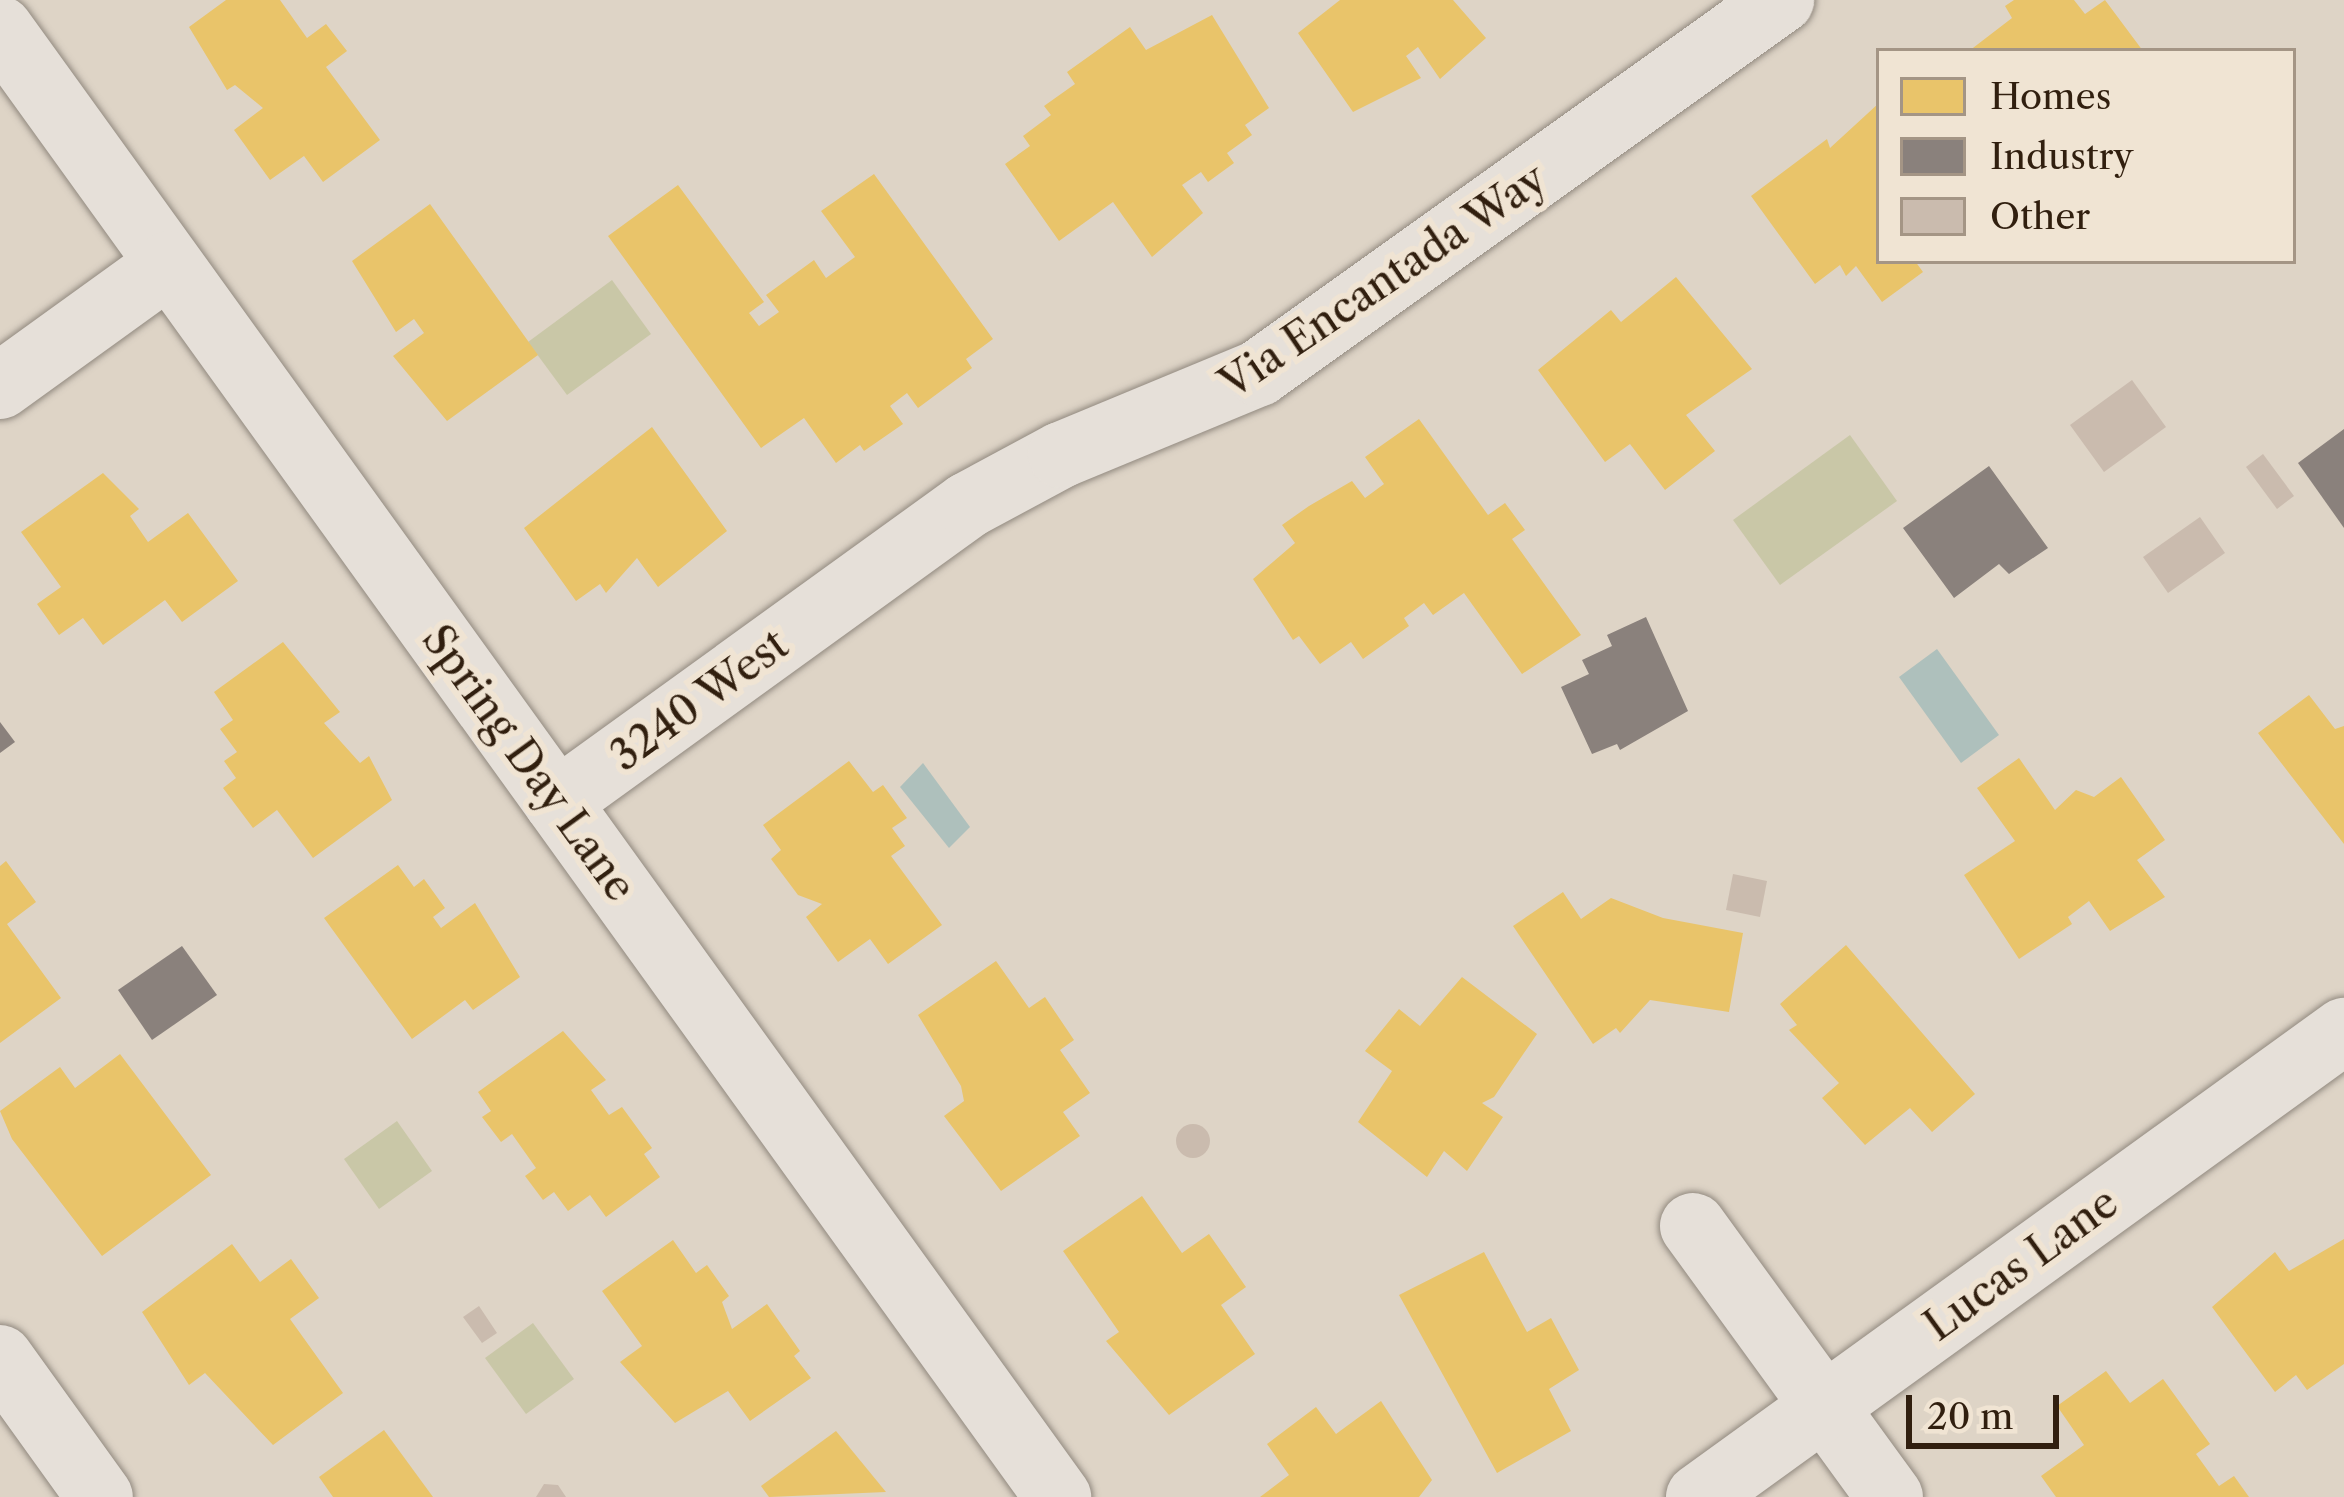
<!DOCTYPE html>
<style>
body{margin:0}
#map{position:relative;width:2344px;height:1497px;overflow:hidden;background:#ded4c6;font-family:"Libre Caslon Text",serif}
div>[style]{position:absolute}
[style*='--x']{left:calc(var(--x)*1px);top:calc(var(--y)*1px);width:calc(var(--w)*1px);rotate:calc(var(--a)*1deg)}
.green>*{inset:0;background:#c9c7a7}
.water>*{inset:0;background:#aec0bc}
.homes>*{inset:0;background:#e9c46a}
.industry>*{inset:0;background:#8a817c}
.building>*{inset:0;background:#cabbae}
.round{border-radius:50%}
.roads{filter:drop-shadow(0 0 3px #928a80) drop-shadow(0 0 3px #928a80)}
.minor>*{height:66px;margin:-33px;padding:0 33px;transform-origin:33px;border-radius:33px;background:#e6e0d9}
span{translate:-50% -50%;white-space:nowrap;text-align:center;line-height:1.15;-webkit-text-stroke:12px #f0e4d3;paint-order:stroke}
.street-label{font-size:42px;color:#311f0f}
.legend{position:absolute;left:1876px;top:48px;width:420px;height:216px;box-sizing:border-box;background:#f0e4d3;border:3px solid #a49585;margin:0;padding:15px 21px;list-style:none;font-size:36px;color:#311f0f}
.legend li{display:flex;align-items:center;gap:24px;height:60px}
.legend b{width:60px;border:3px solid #a49585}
.scale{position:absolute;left:1906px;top:1395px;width:153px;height:54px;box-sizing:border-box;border:6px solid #311f0f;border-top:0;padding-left:15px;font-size:36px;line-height:42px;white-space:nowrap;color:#311f0f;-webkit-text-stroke:9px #f0e4d3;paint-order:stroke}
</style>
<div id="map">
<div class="green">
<div style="clip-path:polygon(612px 280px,651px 334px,567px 395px,528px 342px)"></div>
<div style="clip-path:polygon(1850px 435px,1897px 501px,1780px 585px,1733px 520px)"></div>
<div style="clip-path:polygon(397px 1121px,432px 1171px,379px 1209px,344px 1159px)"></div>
<div style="clip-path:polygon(533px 1323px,574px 1379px,526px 1414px,485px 1358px)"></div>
</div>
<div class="water">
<div style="clip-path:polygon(1937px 649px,1999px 735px,1961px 763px,1899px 677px)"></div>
<div style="clip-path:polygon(923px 763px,970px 827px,949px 848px,900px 787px)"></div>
</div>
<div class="homes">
<div style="clip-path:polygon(226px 0,280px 0,307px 38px,326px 24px,347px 51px,326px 67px,380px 140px,323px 182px,304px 156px,270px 180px,234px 130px,263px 108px,235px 85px,227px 90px,189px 27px)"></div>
<div style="clip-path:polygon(1340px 0,1453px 0,1486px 38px,1440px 79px,1418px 47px,1406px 56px,1421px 78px,1353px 112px,1298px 33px)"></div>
<div style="clip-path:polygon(2014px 0,2074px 0,2085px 14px,2105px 0,2143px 51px,1969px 51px,2012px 18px,2005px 6px)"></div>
<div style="clip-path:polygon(1212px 15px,1269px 108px,1245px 125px,1252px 135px,1227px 153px,1234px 163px,1208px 182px,1201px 172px,1182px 185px,1203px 213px,1152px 257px,1113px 202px,1059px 241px,1005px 164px,1030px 146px,1023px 136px,1051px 115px,1044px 106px,1075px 84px,1067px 72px,1130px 27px,1146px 50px)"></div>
<div style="clip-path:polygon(1879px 103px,1879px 261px,1915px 261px,1923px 272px,1882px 302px,1856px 266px,1846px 276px,1840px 265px,1815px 284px,1751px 196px,1827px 139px,1830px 148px)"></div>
<div style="clip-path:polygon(874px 174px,993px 339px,966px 359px,972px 368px,918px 408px,907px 393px,890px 406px,903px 424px,864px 451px,860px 445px,836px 463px,804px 418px,761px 448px,608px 236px,678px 185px,764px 302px,749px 313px,759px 326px,779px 312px,766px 295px,814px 260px,826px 278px,855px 257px,821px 211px)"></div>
<div style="clip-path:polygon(430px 204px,538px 355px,447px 421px,393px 356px,424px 333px,414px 319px,396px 332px,352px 261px)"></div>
<div style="clip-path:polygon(1676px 277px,1752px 369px,1686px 415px,1715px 451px,1665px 490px,1630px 444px,1605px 462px,1538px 370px,1611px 310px,1621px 322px)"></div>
<div style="clip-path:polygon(1419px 419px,1488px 515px,1505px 503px,1525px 530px,1512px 539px,1581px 635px,1522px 674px,1464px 593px,1433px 615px,1424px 603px,1404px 618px,1409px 626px,1363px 659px,1351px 642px,1320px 664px,1299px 636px,1293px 640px,1253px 579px,1295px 543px,1282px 525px,1309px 506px,1352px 481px,1365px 498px,1384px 484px,1365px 457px)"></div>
<div style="clip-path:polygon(652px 427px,727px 531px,658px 587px,637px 558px,606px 593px,600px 584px,576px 601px,524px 528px)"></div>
<div style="clip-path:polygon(103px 473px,139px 509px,130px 516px,148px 542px,188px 513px,238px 581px,182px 622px,165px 600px,103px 645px,83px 618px,59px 635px,37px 604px,61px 587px,21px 532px)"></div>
<div style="clip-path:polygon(283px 642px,340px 712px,324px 723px,360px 763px,369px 756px,392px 800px,313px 858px,277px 810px,253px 828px,223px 788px,236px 778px,224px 761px,237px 752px,220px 729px,233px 720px,214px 692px)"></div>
<div style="clip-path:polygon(2309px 695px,2335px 729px,2344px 726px,2344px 844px,2258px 733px)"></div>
<div style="clip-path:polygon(2019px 758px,2055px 810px,2076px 790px,2094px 797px,2121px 777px,2165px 840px,2137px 860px,2165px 897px,2110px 931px,2089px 901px,2068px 917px,2072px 924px,2019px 959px,1964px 875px,2015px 841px,1977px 788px)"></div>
<div style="clip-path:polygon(849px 761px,873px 792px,883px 785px,907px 818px,892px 828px,905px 846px,891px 856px,942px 925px,888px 964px,870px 939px,838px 962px,806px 917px,822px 904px,798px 895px,771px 859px,781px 850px,763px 825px)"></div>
<div style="clip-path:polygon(6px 861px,36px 902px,7px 924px,61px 998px,0 1043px,0 866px)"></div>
<div style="clip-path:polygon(398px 865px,414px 887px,424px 879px,445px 908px,433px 917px,441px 928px,475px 903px,520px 977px,473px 1010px,465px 1000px,412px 1039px,324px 918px)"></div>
<div style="clip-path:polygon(1563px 892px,1581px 919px,1611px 898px,1663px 918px,1743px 933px,1729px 1012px,1650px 1000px,1620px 1033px,1616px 1028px,1593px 1044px,1513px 926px)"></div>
<div style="clip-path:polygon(1846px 945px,1975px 1094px,1932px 1132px,1910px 1108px,1865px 1145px,1822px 1098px,1839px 1083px,1789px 1030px,1797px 1025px,1780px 1004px)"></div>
<div style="clip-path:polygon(996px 961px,1029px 1008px,1045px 997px,1074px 1040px,1060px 1050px,1090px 1093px,1063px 1112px,1080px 1136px,1001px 1191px,944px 1116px,964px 1101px,961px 1086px,918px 1015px)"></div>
<div style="clip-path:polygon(1462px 977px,1537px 1034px,1494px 1097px,1482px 1103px,1503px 1117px,1467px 1171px,1444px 1151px,1427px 1177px,1358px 1122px,1392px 1071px,1365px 1051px,1399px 1009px,1420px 1026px)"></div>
<div style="clip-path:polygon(563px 1031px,606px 1080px,591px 1090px,609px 1115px,622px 1107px,652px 1148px,644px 1154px,660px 1177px,606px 1217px,590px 1195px,568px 1211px,554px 1192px,543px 1200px,525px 1176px,536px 1168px,512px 1134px,501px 1142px,482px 1117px,491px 1111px,478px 1092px)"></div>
<div style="clip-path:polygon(120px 1054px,211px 1175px,102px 1256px,12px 1139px,0 1111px,60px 1067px,75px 1088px)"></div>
<div style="clip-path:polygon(1142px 1196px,1182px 1253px,1209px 1234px,1246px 1287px,1221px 1305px,1255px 1354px,1169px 1415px,1106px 1341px,1119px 1332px,1063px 1251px)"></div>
<div style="clip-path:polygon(2344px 1239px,2344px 1364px,2307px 1390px,2296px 1375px,2275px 1392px,2212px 1307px,2275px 1252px,2289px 1271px)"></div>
<div style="clip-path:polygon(673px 1240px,696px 1273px,707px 1265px,729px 1296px,722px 1302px,732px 1329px,767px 1304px,800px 1351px,794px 1356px,811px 1378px,750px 1421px,728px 1391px,675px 1423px,620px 1362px,642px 1346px,602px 1291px)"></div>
<div style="clip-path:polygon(232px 1244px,260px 1282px,291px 1259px,319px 1298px,290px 1319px,343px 1393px,273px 1445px,205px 1373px,189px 1385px,142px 1312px)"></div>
<div style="clip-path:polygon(1484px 1252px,1527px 1332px,1551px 1318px,1579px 1370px,1549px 1389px,1571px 1431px,1497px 1473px,1399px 1295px)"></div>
<div style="clip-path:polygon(2106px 1371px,2130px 1403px,2163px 1379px,2210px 1444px,2196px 1454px,2219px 1486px,2234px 1476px,2249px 1497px,2056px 1497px,2041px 1476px,2084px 1445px,2057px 1406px)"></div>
<div style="clip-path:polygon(1381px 1401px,1432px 1480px,1419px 1497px,1260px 1497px,1289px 1475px,1267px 1444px,1316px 1407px,1336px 1434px)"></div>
<div style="clip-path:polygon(384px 1430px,433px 1497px,333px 1497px,319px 1477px)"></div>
<div style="clip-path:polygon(836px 1431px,886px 1492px,769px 1497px,761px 1486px)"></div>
</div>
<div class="industry">
<div style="clip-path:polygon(2344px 429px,2344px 528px,2298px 463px)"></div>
<div style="clip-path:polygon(1989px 466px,2048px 548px,2009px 574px,1999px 564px,1954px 598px,1903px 528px)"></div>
<div style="clip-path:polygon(1646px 617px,1688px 711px,1620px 750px,1617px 744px,1592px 754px,1561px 687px,1589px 674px,1582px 660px,1612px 646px,1607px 635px)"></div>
<div style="clip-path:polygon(0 722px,15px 742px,0 753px)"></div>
<div style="clip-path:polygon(182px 946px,217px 995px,152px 1040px,118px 990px)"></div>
</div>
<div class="building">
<div style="clip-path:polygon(2132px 380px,2166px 427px,2104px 472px,2070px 425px)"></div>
<div style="clip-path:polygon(2263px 454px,2294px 496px,2277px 509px,2246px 467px)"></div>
<div style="clip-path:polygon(2200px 517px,2225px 553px,2168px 593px,2143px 557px)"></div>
<div style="clip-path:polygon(1733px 874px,1767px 881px,1760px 917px,1726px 910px)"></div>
<div class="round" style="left:1176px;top:1124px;width:34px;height:34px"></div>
<div style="clip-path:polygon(479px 1306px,497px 1333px,482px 1343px,463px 1317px)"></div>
<div style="clip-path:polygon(544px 1484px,558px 1485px,566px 1497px,536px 1497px)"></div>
</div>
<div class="roads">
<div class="minor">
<div style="--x:0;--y:29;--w:1810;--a:54.22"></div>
<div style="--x:0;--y:386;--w:208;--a:-35.8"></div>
<div style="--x:557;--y:802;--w:507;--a:-35.85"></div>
<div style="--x:968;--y:505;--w:106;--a:-28.3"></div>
<div style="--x:1061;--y:455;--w:214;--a:-22.5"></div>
<div style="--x:1259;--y:373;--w:642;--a:-35.55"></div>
<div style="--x:1693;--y:1226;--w:335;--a:54"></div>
<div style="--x:0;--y:1358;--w:171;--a:54.3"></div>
<div style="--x:1699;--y:1497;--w:796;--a:-35.85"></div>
</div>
</div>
<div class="street-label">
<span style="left:1383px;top:281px;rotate:-34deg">Via Encantada Way</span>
<span style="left:699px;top:700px;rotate:-36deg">3240 West</span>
<span style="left:529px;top:763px;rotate:54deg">Spring Day Lane</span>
<span style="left:2021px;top:1264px;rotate:-36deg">Lucas Lane</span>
</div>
<ul class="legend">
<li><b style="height:33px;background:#e9c46a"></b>Homes</li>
<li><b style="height:33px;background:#8a817c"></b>Industry</li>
<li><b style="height:33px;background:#cabbae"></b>Other</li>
</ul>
<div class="scale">20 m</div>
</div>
